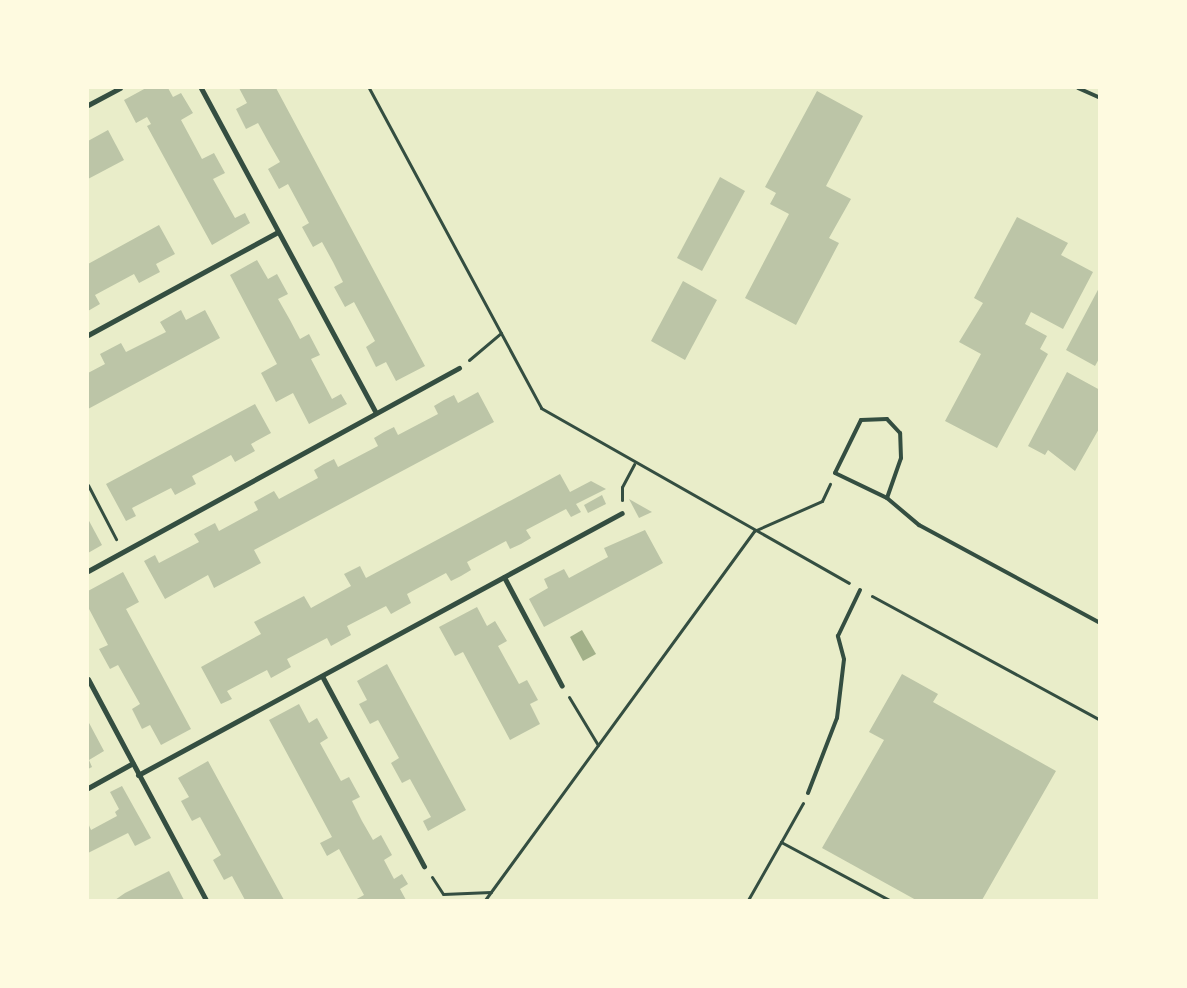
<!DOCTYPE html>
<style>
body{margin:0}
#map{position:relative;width:1187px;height:988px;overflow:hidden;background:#e9edc9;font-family:"Playfair Display",serif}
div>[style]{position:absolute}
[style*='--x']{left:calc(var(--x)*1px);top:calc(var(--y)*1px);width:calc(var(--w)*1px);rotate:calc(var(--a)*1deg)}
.water>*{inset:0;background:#a3b18a}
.building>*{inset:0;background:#bcc5a7}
.path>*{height:3px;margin:-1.5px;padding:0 1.5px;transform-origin:1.5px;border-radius:1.5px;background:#344e41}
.service>*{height:4px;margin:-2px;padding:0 2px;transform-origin:2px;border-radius:2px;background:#344e41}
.minor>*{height:5px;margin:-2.5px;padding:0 2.5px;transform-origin:2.5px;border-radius:2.5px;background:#344e41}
span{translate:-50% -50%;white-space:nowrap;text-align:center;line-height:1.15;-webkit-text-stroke:5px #fefae0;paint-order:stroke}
.frame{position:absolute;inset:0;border:89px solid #fefae0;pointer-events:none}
</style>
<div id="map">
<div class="water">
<div style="clip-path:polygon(582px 630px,596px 654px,583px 661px,570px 637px)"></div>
</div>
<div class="building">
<div style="clip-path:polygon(146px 88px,168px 88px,173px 97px,181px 93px,193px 113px,181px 120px,202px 159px,214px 153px,225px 173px,213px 179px,235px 218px,245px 213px,250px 223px,212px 245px,147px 126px,151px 124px,147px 117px,136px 123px,124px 100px)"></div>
<div style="clip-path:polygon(239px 88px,276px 88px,425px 366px,396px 381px,386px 362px,376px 367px,366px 347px,375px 341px,354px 302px,345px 307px,334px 287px,343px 282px,333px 262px,322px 242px,313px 247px,302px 227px,309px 223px,288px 184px,279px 189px,268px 169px,280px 162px,269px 143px,258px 123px,246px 129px,236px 109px,247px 103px)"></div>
<div style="clip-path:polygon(817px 91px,863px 116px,826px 186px,851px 199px,829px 238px,839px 243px,796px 325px,745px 298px,789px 214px,770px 204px,776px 193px,765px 187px)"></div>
<div style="clip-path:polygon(108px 130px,124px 160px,88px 179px,88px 141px)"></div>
<div style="clip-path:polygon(720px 177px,745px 191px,702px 271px,677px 258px)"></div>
<div style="clip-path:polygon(1017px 217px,1068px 243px,1061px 255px,1093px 272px,1063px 329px,1031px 312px,1025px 324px,1047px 336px,1040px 349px,1048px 354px,997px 448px,945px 421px,981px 354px,959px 342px,983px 303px,974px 298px)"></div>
<div style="clip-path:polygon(159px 225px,175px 254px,156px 264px,160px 272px,139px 283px,134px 274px,95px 295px,100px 304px,88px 311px,88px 264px)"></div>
<div style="clip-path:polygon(257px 260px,268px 279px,277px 274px,288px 294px,278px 299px,290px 320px,300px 339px,309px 334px,320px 355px,311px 359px,332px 399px,341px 394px,347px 404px,309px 424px,293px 393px,276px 402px,261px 373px,277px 364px,230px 275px)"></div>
<div style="clip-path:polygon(683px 281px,717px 300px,685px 360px,651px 341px)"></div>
<div style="clip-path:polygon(1100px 286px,1100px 357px,1095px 366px,1066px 350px)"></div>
<div style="clip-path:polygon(181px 310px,186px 320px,205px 310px,220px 338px,88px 409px,88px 373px,105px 364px,100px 354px,121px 343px,126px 352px,166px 332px,160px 322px)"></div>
<div style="clip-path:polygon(1067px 372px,1100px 390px,1100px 427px,1075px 471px,1048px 450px,1045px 455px,1028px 446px)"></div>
<div style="clip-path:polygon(478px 392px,494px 422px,254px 550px,261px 563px,214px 588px,208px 575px,165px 599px,144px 561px,155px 555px,159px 563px,199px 542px,194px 534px,215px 523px,219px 531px,258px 510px,254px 502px,274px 491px,279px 499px,318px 478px,314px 470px,324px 464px,334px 459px,338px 467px,378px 446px,374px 438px,384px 432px,394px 427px,398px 435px,438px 414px,434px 406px,444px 400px,454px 395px,458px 403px)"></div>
<div style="clip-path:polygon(255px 404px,271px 433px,251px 444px,255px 451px,235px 462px,231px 455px,211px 466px,192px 476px,196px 484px,175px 495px,171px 488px,132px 508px,136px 516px,126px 521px,106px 484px)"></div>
<div style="clip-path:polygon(560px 474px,570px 492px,591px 481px,606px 489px,576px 504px,581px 512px,571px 517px,566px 509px,526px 530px,531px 538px,521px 544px,510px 549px,506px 541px,467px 562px,471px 570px,461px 576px,451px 581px,446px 573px,407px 594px,411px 603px,391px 614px,386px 606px,347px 626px,351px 635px,331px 646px,327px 638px,287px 659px,291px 667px,271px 678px,267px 670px,227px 691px,232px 699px,221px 704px,201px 667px,261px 634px,254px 622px,304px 596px,311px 608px,351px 586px,344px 574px,360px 566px,366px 578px)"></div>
<div style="clip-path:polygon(602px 495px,606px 504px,588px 513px,584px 505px)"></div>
<div style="clip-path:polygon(629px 499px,652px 512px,639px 518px)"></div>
<div style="clip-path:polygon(88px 519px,102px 545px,88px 553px)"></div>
<div style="clip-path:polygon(645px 530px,663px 563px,544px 627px,529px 599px,548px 588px,544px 579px,564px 569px,569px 578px,608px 557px,604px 548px)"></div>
<div style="clip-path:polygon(123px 572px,139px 602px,126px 609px,191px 729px,161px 745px,150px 725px,142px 729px,132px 709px,140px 704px,118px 665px,110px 669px,99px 649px,108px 645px,88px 607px,88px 591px)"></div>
<div style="clip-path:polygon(477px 607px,487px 626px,495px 621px,507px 641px,498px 646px,519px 684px,527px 680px,538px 700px,530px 704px,540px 724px,510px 740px,463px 652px,455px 656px,439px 627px)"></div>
<div style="clip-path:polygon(387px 664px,466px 810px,428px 831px,423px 821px,431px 817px,410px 779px,402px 783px,391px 763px,399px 758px,378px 720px,370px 724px,359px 704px,367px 700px,357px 681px)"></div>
<div style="clip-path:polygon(902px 674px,938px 694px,933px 702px,1056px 771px,982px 900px,916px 900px,822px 848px,884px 740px,869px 732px)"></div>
<div style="clip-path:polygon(299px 704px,309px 723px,317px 718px,328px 738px,320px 743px,341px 781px,349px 777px,360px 797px,352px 801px,362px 821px,373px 840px,381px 835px,392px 855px,384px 860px,394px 879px,402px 874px,408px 884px,400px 889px,406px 900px,355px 900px,364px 895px,339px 849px,327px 856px,320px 843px,332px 837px,269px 720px)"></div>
<div style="clip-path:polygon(88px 721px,104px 751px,89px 760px,92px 767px,88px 769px)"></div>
<div style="clip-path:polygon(208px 761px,256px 849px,284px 900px,245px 900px,232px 876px,224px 880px,213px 860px,221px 855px,200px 817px,192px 821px,181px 801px,189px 797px,178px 778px)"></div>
<div style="clip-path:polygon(122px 786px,151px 838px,135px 846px,128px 833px,88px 853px,88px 823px,91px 830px,117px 816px,115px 812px,119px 809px,110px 792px)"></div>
<div style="clip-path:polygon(169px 871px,184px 900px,115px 900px,125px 893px)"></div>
</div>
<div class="path">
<div style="--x:369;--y:88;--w:363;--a:61.7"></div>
<div style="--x:541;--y:408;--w:354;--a:29.6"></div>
<div style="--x:469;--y:360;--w:42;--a:-40.2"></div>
<div style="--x:88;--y:485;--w:61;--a:62.6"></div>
<div style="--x:622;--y:500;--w:13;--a:-90"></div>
<div style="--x:622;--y:487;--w:26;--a:-62"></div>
<div style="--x:872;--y:596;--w:260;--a:28.5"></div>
<div style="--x:569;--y:697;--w:56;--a:58.9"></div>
<div style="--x:803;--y:803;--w:45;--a:119.4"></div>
<div style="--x:781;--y:842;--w:123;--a:28.2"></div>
<div style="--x:432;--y:877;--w:20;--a:57"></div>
<div style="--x:443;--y:894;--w:48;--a:-2.4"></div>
<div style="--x:485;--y:900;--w:457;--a:-53.9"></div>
<div style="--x:754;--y:531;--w:74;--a:-23.8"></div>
<div style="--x:822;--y:501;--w:19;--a:-65"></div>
<div style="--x:748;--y:900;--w:67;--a:-60.4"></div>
</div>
<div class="service">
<div style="--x:1078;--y:88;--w:24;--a:24"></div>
<div style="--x:887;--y:498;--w:42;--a:-70.7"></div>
<div style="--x:901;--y:458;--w:25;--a:-92"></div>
<div style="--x:900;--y:433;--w:19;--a:-133"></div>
<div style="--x:887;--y:419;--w:26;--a:178"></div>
<div style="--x:861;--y:420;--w:59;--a:116.1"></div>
<div style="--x:835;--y:473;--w:58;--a:25.7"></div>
<div style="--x:887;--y:498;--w:42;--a:40.2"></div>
<div style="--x:919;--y:525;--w:206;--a:28.4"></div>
<div style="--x:808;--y:793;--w:80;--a:-68.9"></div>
<div style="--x:837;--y:718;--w:59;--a:-83.2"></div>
<div style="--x:844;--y:659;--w:24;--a:-105"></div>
<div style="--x:838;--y:636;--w:51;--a:-64.4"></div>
</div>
<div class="minor">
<div style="--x:201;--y:88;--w:369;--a:61.7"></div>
<div style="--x:88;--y:105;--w:36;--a:-28"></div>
<div style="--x:88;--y:335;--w:216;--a:-28.5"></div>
<div style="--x:88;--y:571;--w:423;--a:-28.7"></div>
<div style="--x:504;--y:577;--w:123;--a:62"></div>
<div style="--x:322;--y:676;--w:216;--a:61.8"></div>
<div style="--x:88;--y:679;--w:251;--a:61.9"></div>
<div style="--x:138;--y:775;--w:550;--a:-28.43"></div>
<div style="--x:88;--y:788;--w:51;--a:-29.1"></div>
</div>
<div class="frame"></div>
</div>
